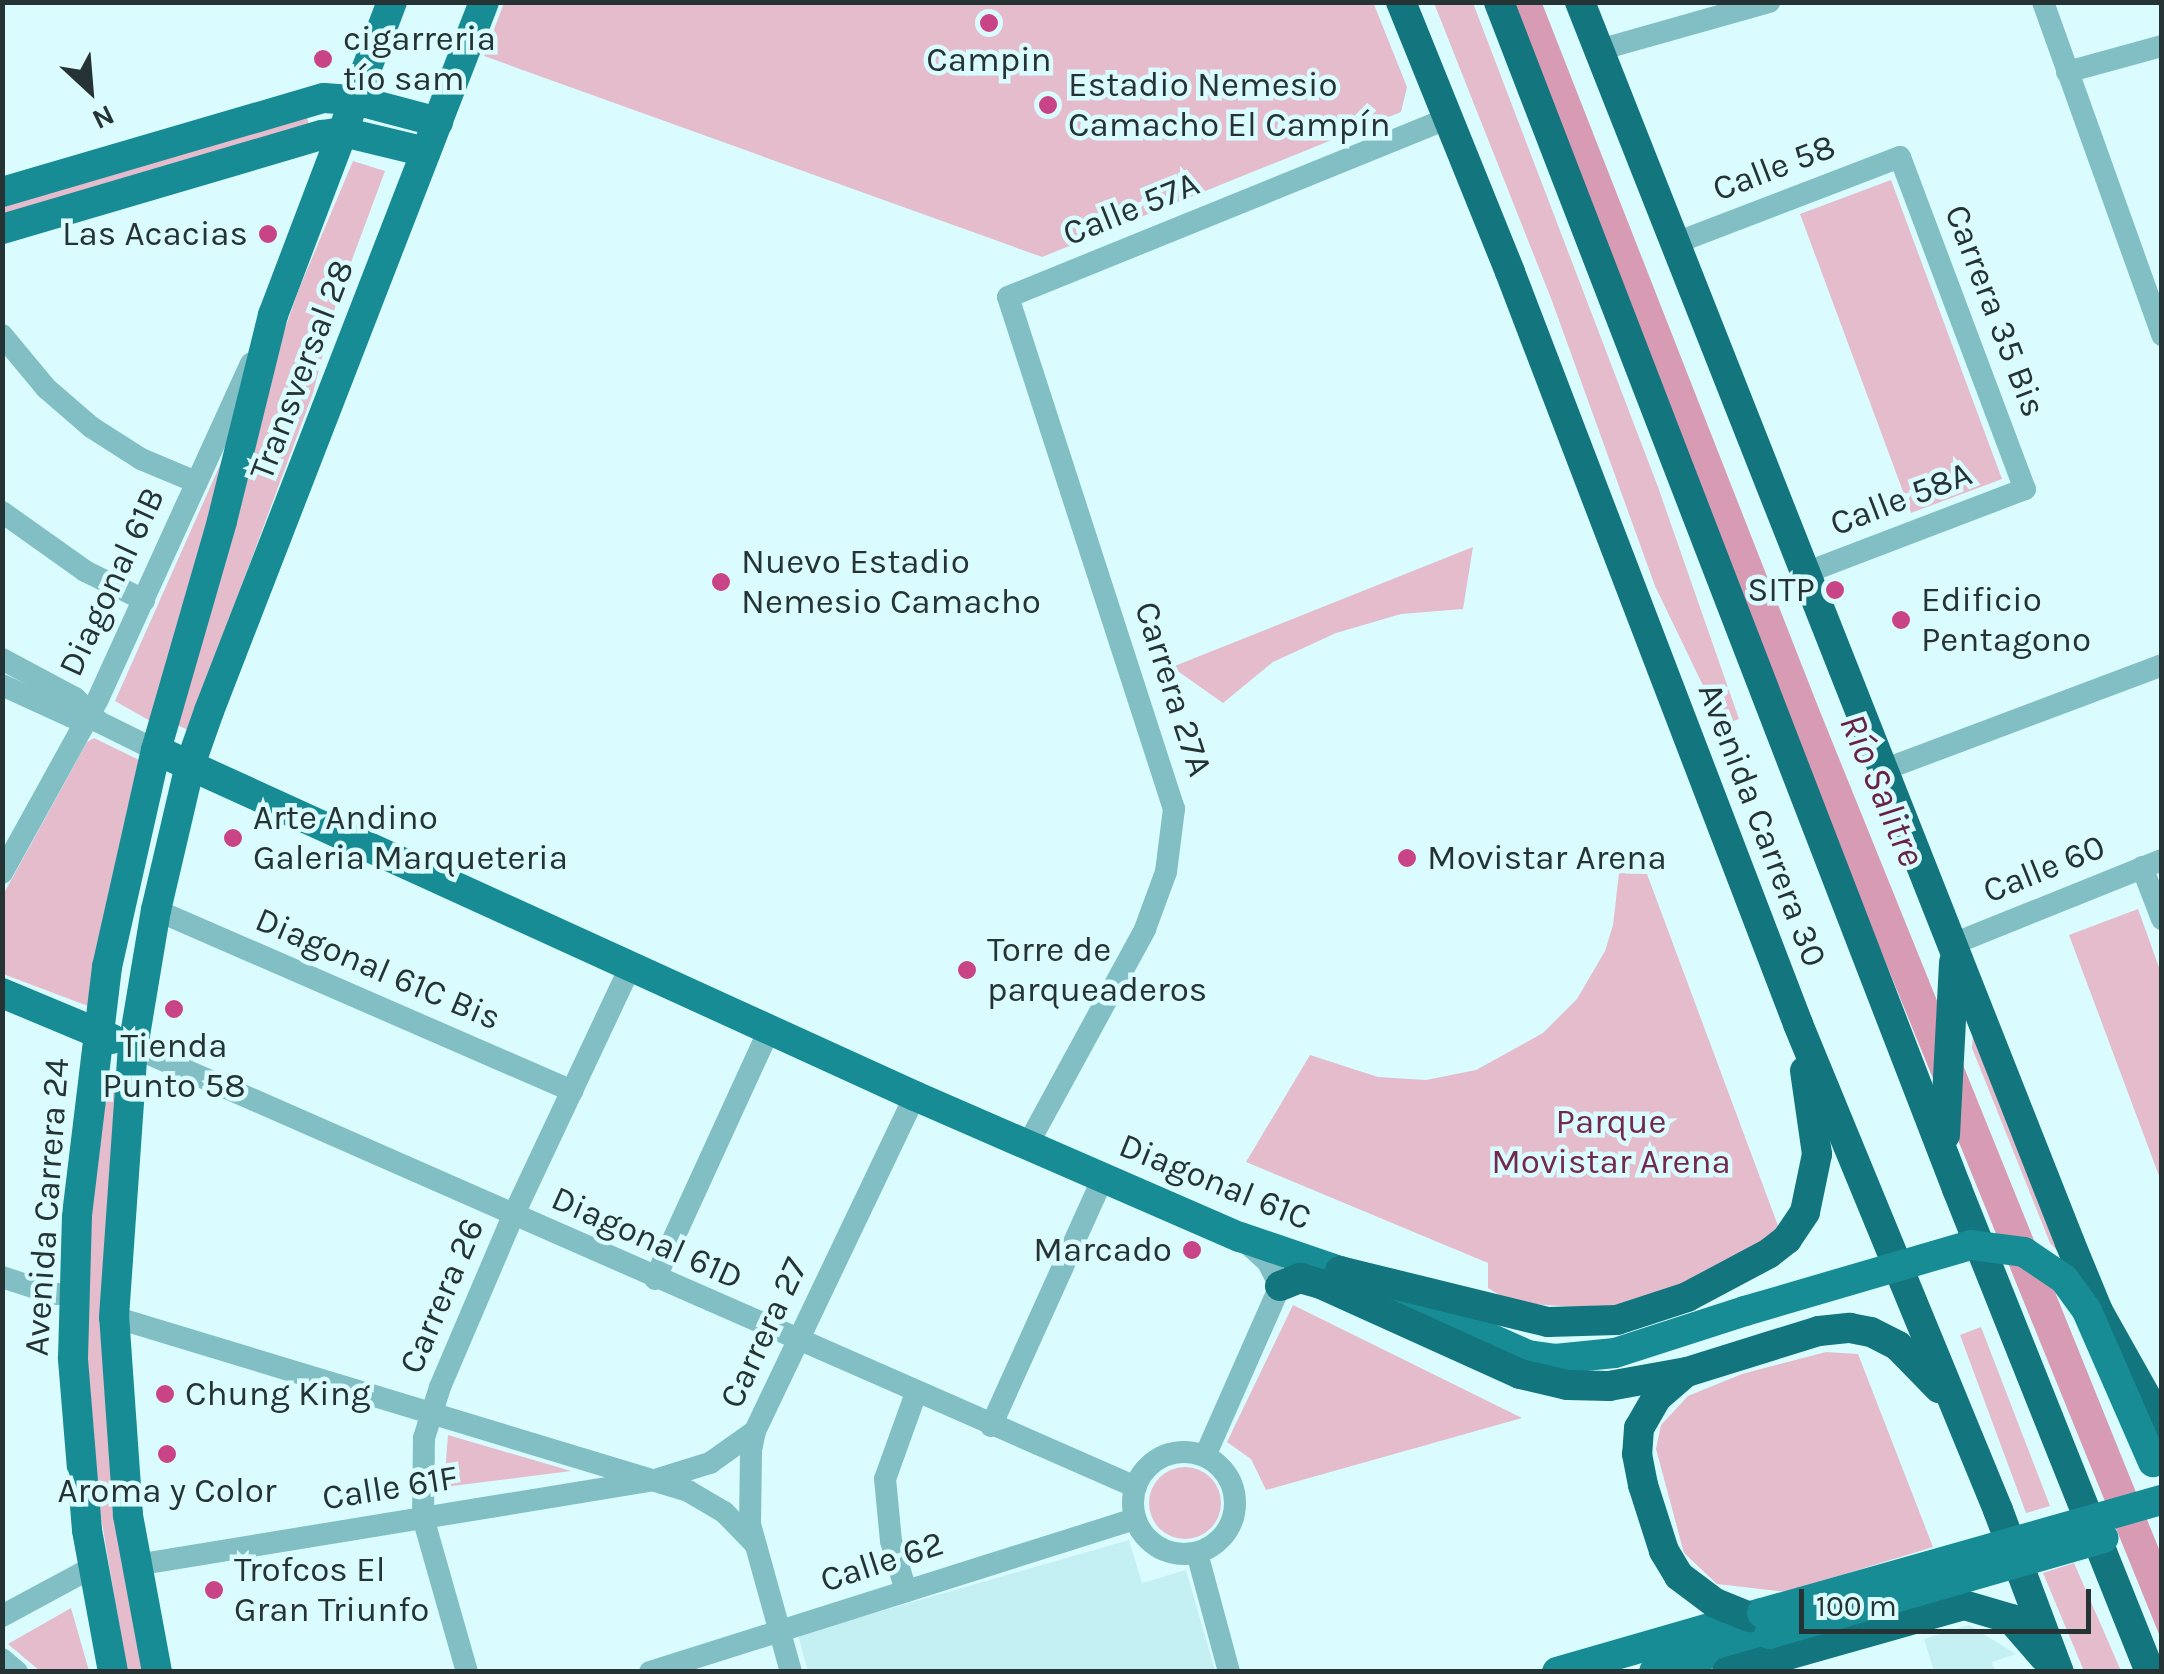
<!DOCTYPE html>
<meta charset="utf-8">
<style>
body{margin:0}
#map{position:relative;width:2164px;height:1674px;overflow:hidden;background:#dafcff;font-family:Karla,sans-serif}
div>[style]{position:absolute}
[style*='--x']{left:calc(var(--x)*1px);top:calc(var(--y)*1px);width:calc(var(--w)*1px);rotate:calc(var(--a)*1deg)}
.built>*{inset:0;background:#c4eff3}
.green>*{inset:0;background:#e4bccc}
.round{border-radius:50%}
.water>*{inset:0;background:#d89bb4}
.minor>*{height:22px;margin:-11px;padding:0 11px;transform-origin:11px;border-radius:11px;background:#82bfc5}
.minor>.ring{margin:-11px;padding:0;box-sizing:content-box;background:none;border:22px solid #82bfc5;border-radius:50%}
.major>*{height:30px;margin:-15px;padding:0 15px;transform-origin:15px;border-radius:15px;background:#188c95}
.highway>*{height:30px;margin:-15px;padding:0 15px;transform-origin:15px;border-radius:15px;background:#13767e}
.major-bridge>*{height:30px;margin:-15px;padding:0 15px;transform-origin:15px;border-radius:15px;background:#188c95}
.dots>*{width:28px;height:28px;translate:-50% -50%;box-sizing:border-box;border:5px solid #dafcff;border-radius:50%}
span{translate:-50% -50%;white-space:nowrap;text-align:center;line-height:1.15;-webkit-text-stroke:9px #dafcff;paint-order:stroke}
.poi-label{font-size:35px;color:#263334}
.left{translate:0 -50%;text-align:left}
.right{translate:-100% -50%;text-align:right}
.street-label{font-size:35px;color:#263334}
.park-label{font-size:35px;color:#72294d}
.water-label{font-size:38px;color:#692145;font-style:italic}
.frame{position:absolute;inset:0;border:5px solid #263334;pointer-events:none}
.north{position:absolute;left:40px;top:40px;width:100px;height:100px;-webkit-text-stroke:8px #dafcff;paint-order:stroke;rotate:154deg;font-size:28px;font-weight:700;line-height:40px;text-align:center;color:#263334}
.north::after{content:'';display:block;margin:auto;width:35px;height:45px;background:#263334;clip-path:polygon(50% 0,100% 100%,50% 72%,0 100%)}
.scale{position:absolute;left:1799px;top:1589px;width:292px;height:45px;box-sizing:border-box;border:5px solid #263334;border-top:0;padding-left:12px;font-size:30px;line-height:35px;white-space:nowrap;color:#263334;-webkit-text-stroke:8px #dafcff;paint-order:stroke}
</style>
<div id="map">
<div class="built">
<div style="clip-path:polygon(1129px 1540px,1142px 1583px,1186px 1570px,1215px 1671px,808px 1671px,798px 1635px)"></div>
<div style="clip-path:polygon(1969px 1625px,2016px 1654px,1992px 1662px,1995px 1671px,1934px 1671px,1924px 1639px)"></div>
</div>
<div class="green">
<div style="clip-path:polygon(1373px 2px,1407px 87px,1401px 112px,1042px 257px,484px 56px,504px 3px)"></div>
<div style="clip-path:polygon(1434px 3px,1473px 3px,1658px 487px,1739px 719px,1722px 725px,1655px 586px,1552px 301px)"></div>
<div style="clip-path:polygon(307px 117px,309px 125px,3px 217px,3px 207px)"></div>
<div style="clip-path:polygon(353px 161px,385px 171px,337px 300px,313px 393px,188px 730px,175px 724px,264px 388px,299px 289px)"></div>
<div style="clip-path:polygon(1891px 180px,2002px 479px,1911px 513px,1800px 214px)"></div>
<div style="clip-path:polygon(224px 456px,228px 456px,152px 722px,115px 701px)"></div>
<div style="clip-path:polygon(1473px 547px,1463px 609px,1401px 614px,1336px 633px,1273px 662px,1223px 703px,1172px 667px)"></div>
<div style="clip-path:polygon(94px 738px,139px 760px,88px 1006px,3px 974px,3px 895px,87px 742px)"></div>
<div style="clip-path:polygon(1619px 873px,1647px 874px,1780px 1231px,1764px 1247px,1634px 1305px,1596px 1308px,1513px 1303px,1488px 1288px,1488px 1263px,1246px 1162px,1310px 1055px,1378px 1077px,1426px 1080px,1476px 1070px,1543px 1033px,1577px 999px,1605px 951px,1613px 925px)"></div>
<div style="clip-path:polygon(2138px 909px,2161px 973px,2161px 1181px,2069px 935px)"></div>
<div style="clip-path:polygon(1974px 1021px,2066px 1260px,2050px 1243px,1972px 1048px)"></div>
<div style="clip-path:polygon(104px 1075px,117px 1077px,103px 1301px,108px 1440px,125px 1568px,146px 1671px,127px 1671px,88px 1440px,86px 1299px,91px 1194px)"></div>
<div style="clip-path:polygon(1293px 1305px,1522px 1418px,1266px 1490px,1251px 1459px,1227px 1442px)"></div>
<div style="clip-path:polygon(1981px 1327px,2050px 1506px,2026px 1513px,1960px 1335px)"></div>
<div style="clip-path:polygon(1826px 1352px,1858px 1354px,1933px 1547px,1786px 1592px,1717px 1584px,1684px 1553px,1656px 1449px,1661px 1425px,1688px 1396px,1742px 1374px)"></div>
<div style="clip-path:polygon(448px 1435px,571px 1471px,444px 1487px)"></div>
<div class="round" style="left:1149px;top:1467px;width:72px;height:72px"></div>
<div style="clip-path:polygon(2074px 1563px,2121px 1671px,2084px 1671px,2043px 1573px)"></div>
<div style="clip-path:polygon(71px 1608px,89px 1671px,40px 1671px,8px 1644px)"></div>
</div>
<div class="water">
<div style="clip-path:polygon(1502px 3px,1542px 3px,1819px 709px,2161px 1554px,2161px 1639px,1783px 710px)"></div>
</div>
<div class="minor">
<div style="--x:2043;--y:2;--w:354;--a:70.3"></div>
<div style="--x:1599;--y:50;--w:177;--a:-15.8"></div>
<div style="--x:2067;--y:72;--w:98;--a:-15.3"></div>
<div style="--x:1673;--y:244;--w:243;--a:-21"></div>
<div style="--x:1900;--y:157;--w:355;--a:69.4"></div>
<div style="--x:2025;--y:489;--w:239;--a:159.1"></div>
<div style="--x:2;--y:335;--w:69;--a:50.3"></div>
<div style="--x:46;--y:388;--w:60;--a:40.9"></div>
<div style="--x:91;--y:427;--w:59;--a:32.6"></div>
<div style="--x:141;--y:459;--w:60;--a:22.7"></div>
<div style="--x:2;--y:512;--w:102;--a:35.4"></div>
<div style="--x:85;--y:571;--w:66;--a:26.2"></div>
<div style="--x:2;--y:659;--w:83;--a:28.1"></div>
<div style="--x:75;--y:698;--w:34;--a:45"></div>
<div style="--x:99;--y:722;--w:64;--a:26.2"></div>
<div style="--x:2;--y:685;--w:77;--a:24.6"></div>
<div style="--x:72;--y:717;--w:17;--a:-3"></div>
<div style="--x:1883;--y:770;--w:298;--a:-20.6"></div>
<div style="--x:2142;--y:867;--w:56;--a:69"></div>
<div style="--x:2;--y:873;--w:199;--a:-61.1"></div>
<div style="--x:98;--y:699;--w:369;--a:-65.5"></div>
<div style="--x:156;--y:910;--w:454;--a:23.5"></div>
<div style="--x:1953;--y:944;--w:225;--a:-21.9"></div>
<div style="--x:133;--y:1047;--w:1095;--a:23.69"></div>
<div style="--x:1028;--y:1144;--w:245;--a:-61.4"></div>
<div style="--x:1145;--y:929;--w:61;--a:-69.8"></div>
<div style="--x:1166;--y:872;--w:64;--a:-82.8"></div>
<div style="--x:1174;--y:809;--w:538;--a:-107.96"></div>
<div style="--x:1008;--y:297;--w:475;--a:-22.1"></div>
<div style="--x:2;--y:1277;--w:55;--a:18.1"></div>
<div style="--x:54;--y:1294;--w:20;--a:0"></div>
<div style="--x:655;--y:1279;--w:276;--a:-65.4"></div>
<div style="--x:114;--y:1317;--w:600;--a:16.86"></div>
<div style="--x:688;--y:1491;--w:42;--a:30.3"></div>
<div style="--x:724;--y:1512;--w:43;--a:45.9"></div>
<div style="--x:991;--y:1426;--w:272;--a:-65.7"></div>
<div class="ring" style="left:1133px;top:1452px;width:80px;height:80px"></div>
<div style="--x:1205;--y:1456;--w:186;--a:-66.2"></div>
<div style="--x:1280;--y:1286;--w:27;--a:-117"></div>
<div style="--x:1268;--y:1262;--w:28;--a:-138"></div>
<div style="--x:1197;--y:1553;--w:123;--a:74.9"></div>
<div style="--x:136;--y:1565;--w:526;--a:-9.3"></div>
<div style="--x:655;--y:1480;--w:58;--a:-17.2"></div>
<div style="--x:710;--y:1463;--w:55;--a:-35.4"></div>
<div style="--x:906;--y:1591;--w:52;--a:-106.7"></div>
<div style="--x:891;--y:1541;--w:62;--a:-95.5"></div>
<div style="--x:885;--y:1479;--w:91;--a:-70.2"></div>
<div style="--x:2;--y:1616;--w:103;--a:-28.3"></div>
<div style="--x:2;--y:1659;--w:20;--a:41"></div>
<div style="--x:467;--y:1672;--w:160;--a:-105.9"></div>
<div style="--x:423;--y:1518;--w:80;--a:-89.3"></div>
<div style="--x:424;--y:1438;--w:53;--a:-72.6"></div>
<div style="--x:440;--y:1387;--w:186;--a:-66.9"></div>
<div style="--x:513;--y:1216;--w:277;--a:-64.8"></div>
<div style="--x:650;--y:1672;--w:509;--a:-17.51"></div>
<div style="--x:791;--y:1672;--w:154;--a:-105.5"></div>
<div style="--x:750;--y:1524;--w:74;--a:-89.2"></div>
<div style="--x:751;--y:1450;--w:19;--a:-78"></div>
<div style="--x:755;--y:1431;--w:371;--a:-64.5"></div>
</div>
<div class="major">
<div style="--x:2;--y:192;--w:335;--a:-16.3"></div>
<div style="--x:324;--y:98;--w:31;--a:4"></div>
<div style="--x:355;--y:100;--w:86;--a:14.8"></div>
<div style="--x:2;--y:229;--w:334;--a:-16.4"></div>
<div style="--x:322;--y:135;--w:21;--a:-8"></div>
<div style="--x:343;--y:132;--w:85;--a:13.5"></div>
<div style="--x:156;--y:750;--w:834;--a:24.51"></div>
<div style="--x:915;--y:1096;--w:354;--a:23.5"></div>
<div style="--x:1240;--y:1237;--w:106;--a:18.8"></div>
<div style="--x:1340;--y:1271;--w:206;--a:24.1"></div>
<div style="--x:1528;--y:1355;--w:27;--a:8"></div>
<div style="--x:1555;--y:1359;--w:60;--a:-5.7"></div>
<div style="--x:1615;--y:1353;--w:137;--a:-17.9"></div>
<div style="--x:2;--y:993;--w:119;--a:22.7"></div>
<div style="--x:113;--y:1672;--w:144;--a:-100.4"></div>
<div style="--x:87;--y:1530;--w:173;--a:-94.7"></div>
<div style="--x:73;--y:1358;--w:143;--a:-88.4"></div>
<div style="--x:77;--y:1215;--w:250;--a:-83.1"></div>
<div style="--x:107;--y:967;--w:222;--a:-77.3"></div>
<div style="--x:156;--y:750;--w:238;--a:-73.9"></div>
<div style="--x:222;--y:521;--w:212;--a:-76.1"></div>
<div style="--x:273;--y:315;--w:335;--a:-69.2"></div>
<div style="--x:157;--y:1672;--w:160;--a:-100.5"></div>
<div style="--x:128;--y:1515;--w:198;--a:-94"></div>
<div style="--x:114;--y:1317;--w:271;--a:-86"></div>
<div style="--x:133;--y:1047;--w:139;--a:-80.5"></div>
<div style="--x:156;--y:910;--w:149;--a:-76.8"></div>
<div style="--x:190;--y:765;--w:57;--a:-70.6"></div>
<div style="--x:209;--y:711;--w:760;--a:-68.8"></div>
<div style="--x:1557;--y:1672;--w:213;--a:-16.1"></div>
<div style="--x:1654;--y:1672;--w:121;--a:-18.3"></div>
</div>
<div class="highway">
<div style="--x:1401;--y:2;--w:291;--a:68"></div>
<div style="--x:1510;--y:272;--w:805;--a:69.04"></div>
<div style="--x:1798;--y:1024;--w:526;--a:67.63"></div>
<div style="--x:1998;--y:1510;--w:173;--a:69.4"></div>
<div style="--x:1499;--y:2;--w:1272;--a:68.9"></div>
<div style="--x:1957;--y:1189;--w:520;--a:68.22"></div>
<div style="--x:1580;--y:2;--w:1334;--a:68.45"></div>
<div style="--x:2070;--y:1243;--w:74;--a:67.6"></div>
<div style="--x:2098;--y:1311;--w:131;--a:60.7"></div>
<div style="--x:1945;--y:1135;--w:173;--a:-87"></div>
<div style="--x:1340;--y:1271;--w:214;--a:13.8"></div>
<div style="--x:1548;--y:1322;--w:69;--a:-1.7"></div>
<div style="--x:1617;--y:1320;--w:74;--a:-18.2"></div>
<div style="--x:1687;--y:1297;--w:92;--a:-28"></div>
<div style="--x:1768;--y:1254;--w:24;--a:-38"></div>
<div style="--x:1787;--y:1239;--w:32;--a:-56"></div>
<div style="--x:1805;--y:1212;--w:59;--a:-78.3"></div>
<div style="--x:1817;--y:1154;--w:84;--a:-98.2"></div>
<div style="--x:1280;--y:1286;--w:22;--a:-22"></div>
<div style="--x:1300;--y:1278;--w:22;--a:16"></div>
<div style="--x:1321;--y:1284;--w:218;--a:24.3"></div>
<div style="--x:1520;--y:1374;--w:48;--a:13.2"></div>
<div style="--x:1567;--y:1385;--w:42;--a:1.4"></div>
<div style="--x:1609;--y:1386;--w:79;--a:-10.2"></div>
<div style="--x:1687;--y:1372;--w:138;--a:-17.3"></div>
<div style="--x:1819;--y:1331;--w:31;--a:-6"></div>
<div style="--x:1850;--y:1328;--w:21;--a:11"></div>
<div style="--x:1871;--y:1332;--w:30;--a:27"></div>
<div style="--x:1898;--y:1346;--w:59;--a:45.7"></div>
<div style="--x:1685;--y:1373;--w:37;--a:139"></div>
<div style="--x:1657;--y:1397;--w:36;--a:120"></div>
<div style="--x:1639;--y:1428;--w:26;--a:94"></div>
<div style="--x:1637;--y:1454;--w:32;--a:79"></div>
<div style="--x:1643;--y:1485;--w:69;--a:72.3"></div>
<div style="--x:1664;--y:1551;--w:29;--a:59"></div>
<div style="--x:1679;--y:1576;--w:45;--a:36.9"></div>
<div style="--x:1715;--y:1603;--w:38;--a:22"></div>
<div style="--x:1727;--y:1672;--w:246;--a:-15.8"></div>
<div style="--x:1964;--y:1605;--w:49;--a:16.6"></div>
<div style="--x:2011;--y:1619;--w:50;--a:49"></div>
</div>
<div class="major-bridge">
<div style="--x:1745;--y:1311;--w:235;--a:-16.3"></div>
<div style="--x:1971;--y:1245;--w:53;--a:7.5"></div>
<div style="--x:2024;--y:1252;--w:48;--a:34"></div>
<div style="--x:2064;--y:1279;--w:39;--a:54"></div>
<div style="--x:2087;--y:1311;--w:165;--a:66.4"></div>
<div style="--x:1762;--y:1613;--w:416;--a:-15.8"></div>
<div style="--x:1769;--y:1634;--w:348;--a:-16"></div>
</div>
<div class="dots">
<div style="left:989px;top:23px;background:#c94487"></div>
<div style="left:323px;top:59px;background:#c94487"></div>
<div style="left:1048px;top:105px;background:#c94487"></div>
<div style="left:268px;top:234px;background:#c94487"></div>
<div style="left:721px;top:582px;background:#c94487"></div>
<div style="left:1835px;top:590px;background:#c94487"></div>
<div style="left:1901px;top:620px;background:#c94487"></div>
<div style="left:233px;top:838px;background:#c94487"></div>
<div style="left:1407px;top:858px;background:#c94487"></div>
<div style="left:967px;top:970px;background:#c94487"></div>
<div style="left:174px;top:1009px;background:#c94487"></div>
<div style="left:1192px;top:1250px;background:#c94487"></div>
<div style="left:165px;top:1394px;background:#c94487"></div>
<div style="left:167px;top:1454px;background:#c94487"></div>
<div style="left:214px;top:1590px;background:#c94487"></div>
</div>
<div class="poi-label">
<span class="left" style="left:343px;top:59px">cigarreria<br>tío sam</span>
<span style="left:989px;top:60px">Campin</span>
<span class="left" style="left:1068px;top:105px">Estadio Nemesio<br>Camacho El Campín</span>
<span class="right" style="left:248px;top:234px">Las Acacias</span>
<span class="left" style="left:741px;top:582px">Nuevo Estadio<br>Nemesio Camacho</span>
<span class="right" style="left:1815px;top:590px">SITP</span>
<span class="left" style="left:1921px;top:620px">Edificio<br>Pentagono</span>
<span class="left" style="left:253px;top:838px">Arte Andino<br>Galeria Marqueteria</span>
<span class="left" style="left:1427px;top:858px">Movistar Arena</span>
<span class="left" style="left:987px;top:970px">Torre de<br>parqueaderos</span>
<span style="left:174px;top:1066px">Tienda<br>Punto 58</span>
<span class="right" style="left:1172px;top:1250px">Marcado</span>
<span class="left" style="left:185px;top:1394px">Chung King</span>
<span style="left:167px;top:1491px">Aroma y Color</span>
<span class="left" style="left:234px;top:1590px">Trofcos El<br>Gran Triunfo</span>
</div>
<div class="street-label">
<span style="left:1774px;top:168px;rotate:-21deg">Calle 58</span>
<span style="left:1131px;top:209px;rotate:-22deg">Calle 57A</span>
<span style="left:1995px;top:311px;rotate:69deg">Carrera 35 Bis</span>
<span style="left:302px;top:370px;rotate:-69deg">Transversal 28</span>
<span style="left:1901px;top:499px;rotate:-21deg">Calle 58A</span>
<span style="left:112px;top:582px;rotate:-65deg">Diagonal 61B</span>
<span style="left:1173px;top:689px;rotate:72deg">Carrera 27A</span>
<span style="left:1762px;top:825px;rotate:69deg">Avenida Carrera 30</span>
<span style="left:2044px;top:869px;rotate:-22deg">Calle 60</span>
<span style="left:378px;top:969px;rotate:23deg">Diagonal 61C Bis</span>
<span style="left:1215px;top:1182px;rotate:22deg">Diagonal 61C</span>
<span style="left:47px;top:1207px;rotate:-86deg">Avenida Carrera 24</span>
<span style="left:647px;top:1238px;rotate:24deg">Diagonal 61D</span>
<span style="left:442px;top:1296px;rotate:-67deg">Carrera 26</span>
<span style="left:764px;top:1333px;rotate:-65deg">Carrera 27</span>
<span style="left:390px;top:1488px;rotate:-9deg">Calle 61F</span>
<span style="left:882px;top:1562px;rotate:-18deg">Calle 62</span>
</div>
<div class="park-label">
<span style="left:1611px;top:1142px">Parque<br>Movistar Arena</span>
</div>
<div class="water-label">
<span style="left:1882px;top:790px;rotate:67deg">Río Salitre</span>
</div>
<div class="frame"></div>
<div class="north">N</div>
<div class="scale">100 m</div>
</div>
